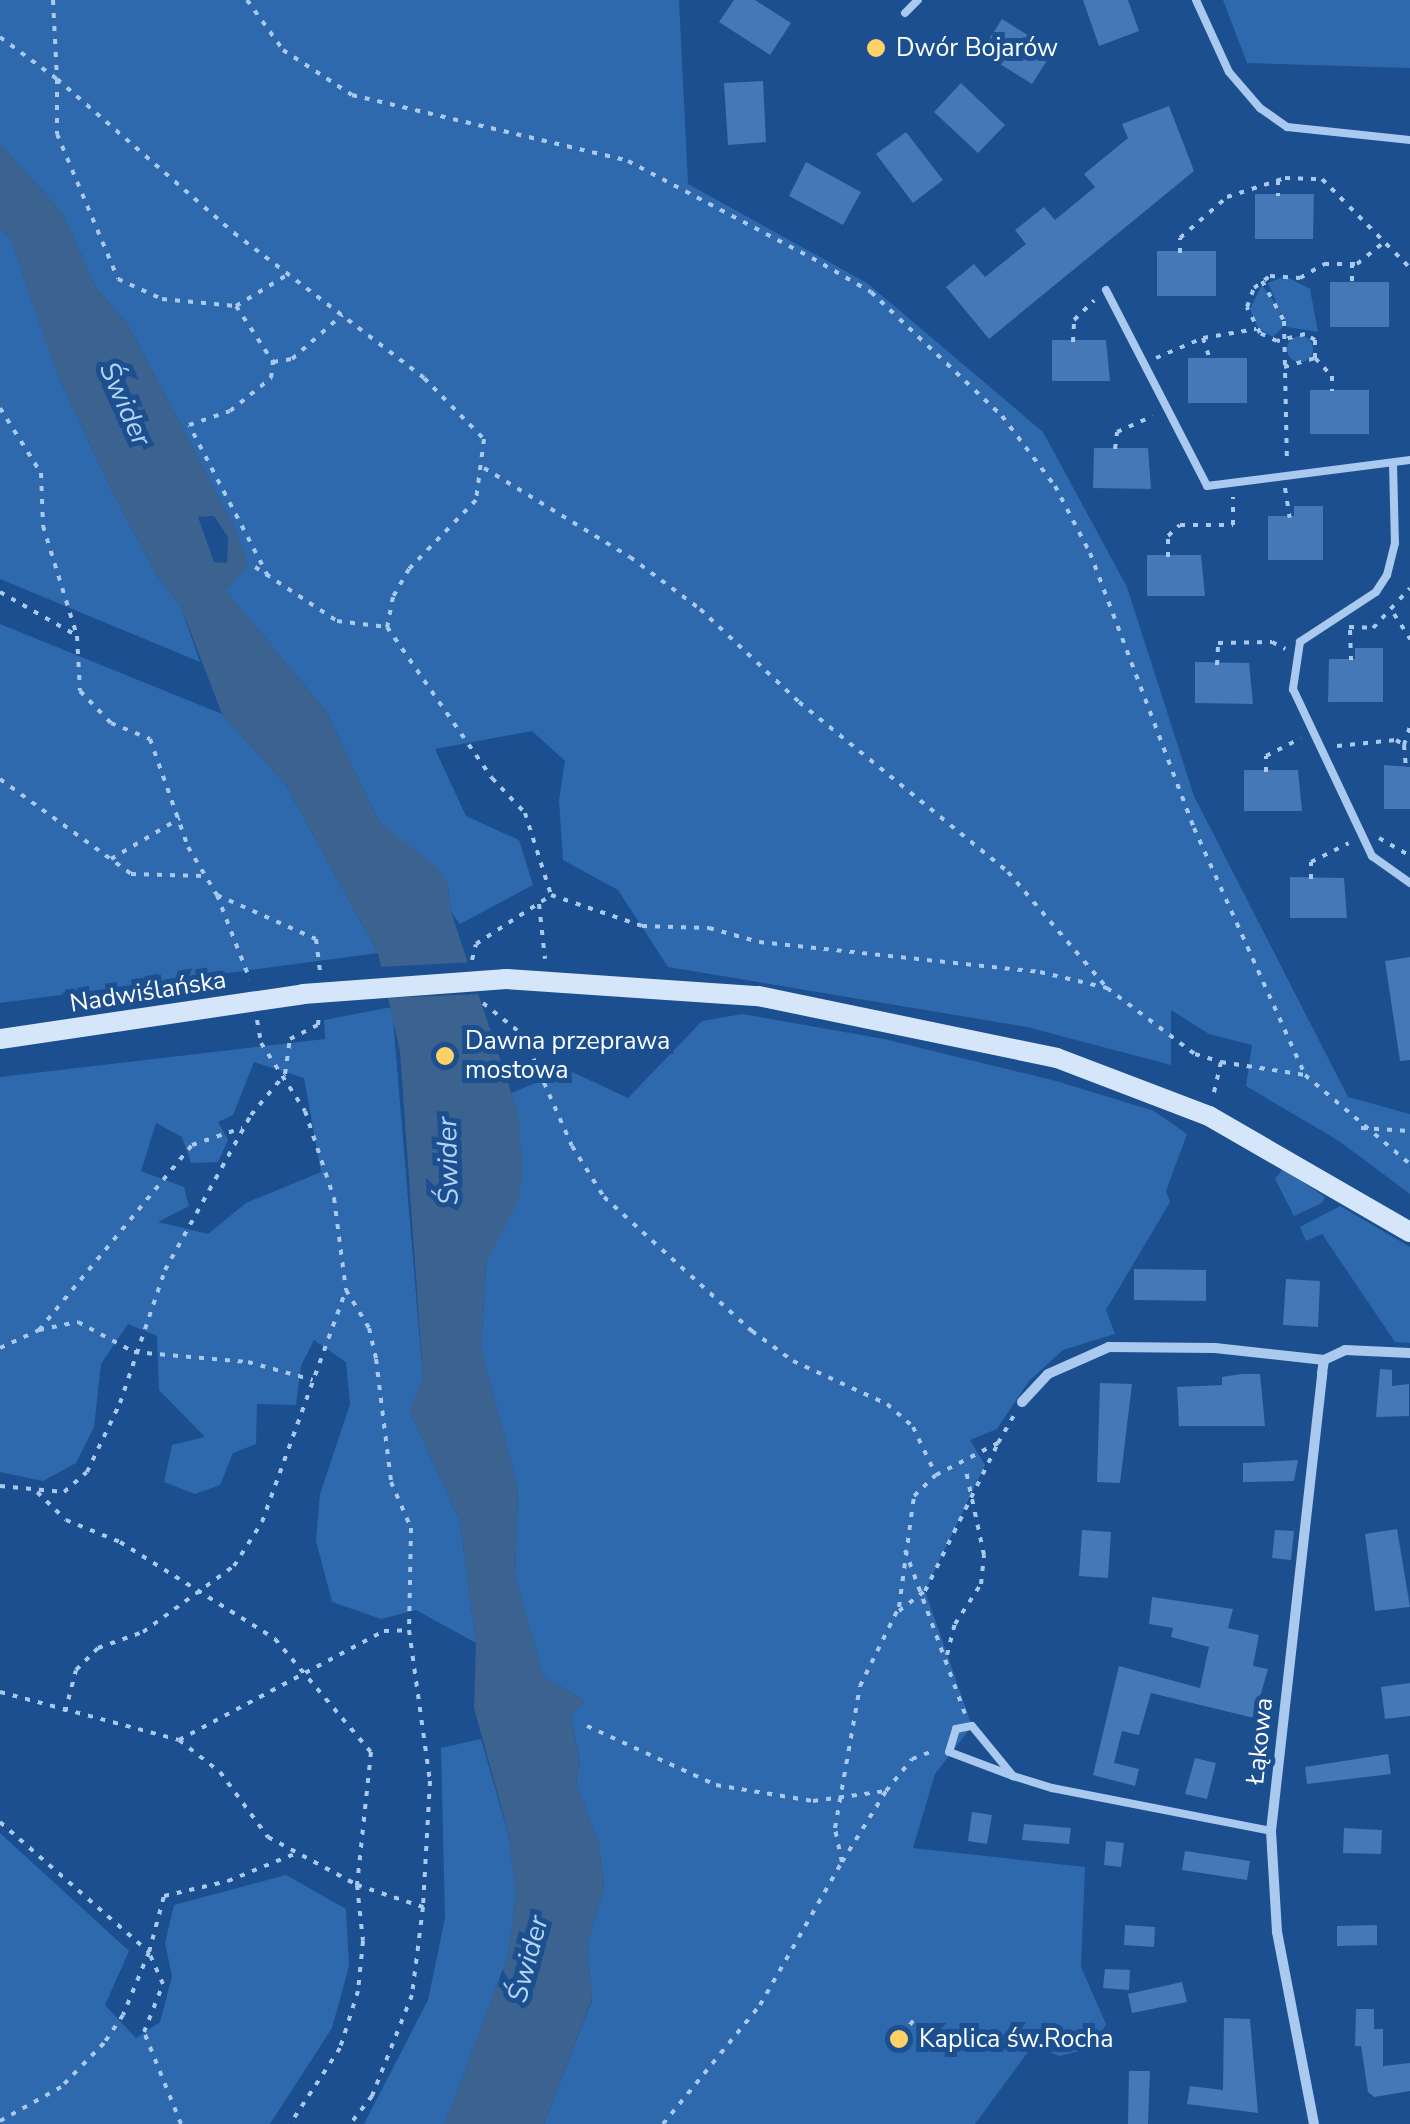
<!DOCTYPE html>
<meta charset="utf-8">
<style>
body{margin:0}
#map{position:relative;width:1410px;height:2124px;overflow:hidden;background:#1b4f8f;font-family:"Nunito Sans",sans-serif}
div>[style]{position:absolute}
[style*='--x']{left:calc(var(--x)*1px);top:calc(var(--y)*1px);width:calc(var(--w)*1px);rotate:calc(var(--a)*1deg)}
.green>*{inset:0;background:#2e69ad}
.round{border-radius:50%}
.water>*{inset:0;background:#3c6290}
.pier>*{inset:0;background:#1b4f8f}
.building>*{inset:0;background:#4478b7}
.path>*{height:4px;margin-top:-2px;transform-origin:0;background:repeating-linear-gradient(90deg,#a9c9ee 0 5px,transparent 0 13px)}
.lane>*{height:8px;margin:-4px;padding:0 4px;transform-origin:4px;border-radius:4px;background:#a9c9ee}
.street>*{height:10px;margin:-5px;padding:0 5px;transform-origin:5px;border-radius:5px;background:#a9c9ee}
.secondary>*{height:20px;margin:-10px;padding:0 10px;transform-origin:10px;border-radius:10px;background:#d6e6fa}
.secondary-bridge>*{height:20px;margin:-10px;padding:0 10px;transform-origin:10px;border-radius:10px;background:#d6e6fa}
.dots>*{width:28px;height:28px;translate:-50% -50%;box-sizing:border-box;border:5px solid #1b4f8f;border-radius:50%}
span{translate:-50% -50%;white-space:nowrap;text-align:center;line-height:1.15;-webkit-text-stroke:10px #1b4f8f;paint-order:stroke}
.poi-label{font-size:25px;color:#fff}
.left{translate:0 -50%;text-align:left}
.street-label{font-size:25px;color:#fff}
.water-label{font-size:28px;color:#b5d3f5;font-style:italic}
</style>
<div id="map">
<div class="green">
<div style="clip-path:polygon(0 0,679px 0,688px 184px,867px 283px,1043px 432px,1127px 587px,1194px 796px,1348px 1097px,1410px 1114px,1410px 1194px,1339px 1141px,1246px 1086px,1252px 1045px,1209px 1034px,1171px 1010px,1171px 1065px,1027px 1027px,668px 967px,618px 890px,563px 860px,559px 800px,565px 761px,532px 731px,435px 749px,466px 816px,519px 840px,533px 885px,460px 924px,451px 912px,448px 885px,379px 822px,326px 711px,225px 590px,236px 530px,128px 325px,96px 288px,63px 214px,0 144px)"></div>
<div style="clip-path:polygon(1223px 0,1410px 0,1410px 68px,1247px 63px)"></div>
<div style="clip-path:polygon(0 229px,11px 239px,58px 376px,112px 491px,156px 574px,181px 607px,200px 662px,0 579px)"></div>
<div style="clip-path:polygon(1285px 276px,1310px 289px,1318px 332px,1287px 327px,1268px 283px)"></div>
<div style="clip-path:polygon(1262px 285px,1280px 310px,1283px 327px,1273px 337px,1258px 328px,1250px 309px)"></div>
<div class="round" style="left:1287px;top:336px;width:26px;height:26px"></div>
<div style="clip-path:polygon(0 624px,222px 714px,286px 785px,378px 953px,0 1003px)"></div>
<div style="clip-path:polygon(evenodd,392px 1007px,423px 1378px,410px 1412px,460px 1521px,476px 1643px,416px 1610px,381px 1619px,332px 1602px,316px 1541px,320px 1494px,350px 1404px,346px 1362px,314px 1340px,301px 1366px,296px 1405px,257px 1404px,256px 1444px,233px 1453px,220px 1485px,195px 1494px,164px 1482px,172px 1445px,205px 1437px,159px 1390px,157px 1336px,128px 1324px,101px 1364px,94px 1427px,76px 1463px,43px 1481px,0 1472px,0 1077px,325px 1039px,324px 1020px,392px 1007px,254px 1062px,304px 1078px,321px 1172px,246px 1203px,208px 1234px,158px 1222px,189px 1206px,184px 1187px,141px 1171px,156px 1123px,182px 1137px,191px 1163px,218px 1162px,228px 1140px,218px 1122px,233px 1115px,254px 1062px)"></div>
<div style="clip-path:polygon(742px 1014px,884px 1039px,1056px 1081px,1154px 1111px,1187px 1134px,1166px 1191px,1170px 1202px,1106px 1310px,1115px 1334px,1063px 1350px,1029px 1381px,997px 1429px,970px 1440px,985px 1465px,925px 1591px,972px 1726px,935px 1774px,913px 1848px,1085px 1867px,1081px 1967px,1106px 2024px,1093px 2048px,1059px 2056px,1033px 2045px,975px 2124px,544px 2124px,592px 2000px,587px 1946px,604px 1886px,599px 1845px,576px 1782px,580px 1763px,571px 1715px,585px 1701px,543px 1676px,515px 1574px,518px 1490px,481px 1347px,486px 1264px,499px 1234px,518px 1113px,511px 1093px,568px 1070px,628px 1098px,702px 1021px)"></div>
<div style="clip-path:polygon(1283px 1169px,1325px 1197px,1322px 1203px,1294px 1216px,1275px 1179px)"></div>
<div style="clip-path:polygon(1340px 1206px,1410px 1247px,1410px 1343px,1395px 1342px,1322px 1234px,1306px 1241px,1300px 1227px)"></div>
<div style="clip-path:polygon(481px 1739px,509px 1836px,516px 1893px,508px 1956px,445px 2124px,364px 2124px,428px 2000px,445px 1918px,441px 1748px)"></div>
<div style="clip-path:polygon(0 1833px,129px 1951px,105px 2005px,136px 2038px,160px 2022px,172px 1976px,165px 1943px,174px 1905px,286px 1875px,346px 1909px,349px 1966px,332px 2028px,270px 2124px,0 2124px)"></div>
</div>
<div class="water">
<div style="clip-path:polygon(evenodd,0 144px,63px 214px,96px 288px,128px 325px,236px 530px,249px 565px,226px 591px,326px 711px,379px 822px,439px 869px,448px 885px,451px 912px,518px 1113px,523px 1172px,518px 1201px,486px 1264px,481px 1347px,518px 1490px,515px 1574px,543px 1676px,585px 1701px,571px 1716px,580px 1764px,576px 1782px,599px 1845px,604px 1886px,587px 1946px,592px 1999px,544px 2124px,445px 2124px,508px 1956px,516px 1893px,509px 1835px,474px 1708px,476px 1643px,460px 1521px,410px 1412px,423px 1377px,400px 1051px,378px 953px,286px 785px,222px 714px,181px 607px,156px 574px,112px 491px,58px 376px,11px 239px,0 229px,0 144px,214px 516px,228px 537px,227px 563px,214px 562px,198px 517px,214px 516px)"></div>
</div>
<div class="pier">
<div style="clip-path:polygon(475px 962px,483px 994px,385px 998px,377px 967px)"></div>
</div>
<div class="building">
<div style="clip-path:polygon(734px 0,755px 0,791px 23px,770px 55px,719px 22px)"></div>
<div style="clip-path:polygon(1083px 0,1128px 0,1139px 31px,1099px 46px)"></div>
<div style="clip-path:polygon(1002px 19px,1053px 51px,1032px 84px,981px 52px)"></div>
<div style="clip-path:polygon(763px 81px,766px 142px,728px 145px,724px 83px)"></div>
<div style="clip-path:polygon(961px 83px,1005px 125px,978px 153px,934px 112px)"></div>
<div style="clip-path:polygon(1169px 106px,1194px 171px,989px 339px,946px 287px,974px 264px,985px 277px,1026px 244px,1015px 230px,1044px 207px,1055px 220px,1095px 187px,1084px 174px,1128px 138px,1122px 124px)"></div>
<div style="clip-path:polygon(906px 132px,943px 180px,913px 203px,876px 154px)"></div>
<div style="clip-path:polygon(806px 162px,861px 192px,843px 225px,789px 196px)"></div>
<div style="clip-path:polygon(1255px 194px,1314px 194px,1313px 239px,1255px 239px)"></div>
<div style="clip-path:polygon(1157px 251px,1216px 251px,1216px 296px,1157px 296px)"></div>
<div style="clip-path:polygon(1330px 282px,1389px 282px,1389px 327px,1330px 327px)"></div>
<div style="clip-path:polygon(1052px 340px,1106px 340px,1110px 381px,1052px 381px)"></div>
<div style="clip-path:polygon(1188px 358px,1247px 358px,1247px 403px,1188px 403px)"></div>
<div style="clip-path:polygon(1310px 390px,1369px 390px,1369px 434px,1310px 434px)"></div>
<div style="clip-path:polygon(1094px 448px,1148px 448px,1151px 489px,1093px 488px)"></div>
<div style="clip-path:polygon(1294px 506px,1323px 506px,1323px 560px,1268px 560px,1268px 516px,1294px 516px)"></div>
<div style="clip-path:polygon(1147px 555px,1201px 555px,1205px 596px,1147px 596px)"></div>
<div style="clip-path:polygon(1355px 648px,1383px 648px,1383px 702px,1328px 702px,1329px 659px,1355px 659px)"></div>
<div style="clip-path:polygon(1195px 662px,1249px 663px,1253px 704px,1195px 703px)"></div>
<div style="clip-path:polygon(1384px 765px,1410px 767px,1410px 809px,1384px 809px)"></div>
<div style="clip-path:polygon(1244px 770px,1298px 770px,1302px 811px,1244px 811px)"></div>
<div style="clip-path:polygon(1290px 877px,1344px 878px,1347px 918px,1290px 918px)"></div>
<div style="clip-path:polygon(1410px 957px,1410px 1060px,1400px 1061px,1385px 961px)"></div>
<div style="clip-path:polygon(1134px 1269px,1206px 1270px,1206px 1301px,1134px 1300px)"></div>
<div style="clip-path:polygon(1286px 1279px,1320px 1281px,1318px 1327px,1283px 1325px)"></div>
<div style="clip-path:polygon(1380px 1369px,1392px 1370px,1392px 1386px,1409px 1384px,1409px 1416px,1376px 1417px)"></div>
<div style="clip-path:polygon(1241px 1374px,1260px 1374px,1265px 1426px,1179px 1426px,1177px 1387px,1222px 1385px,1222px 1377px)"></div>
<div style="clip-path:polygon(1100px 1383px,1132px 1384px,1120px 1483px,1097px 1482px)"></div>
<div style="clip-path:polygon(1298px 1460px,1294px 1481px,1243px 1482px,1243px 1463px)"></div>
<div style="clip-path:polygon(1397px 1529px,1410px 1607px,1375px 1611px,1365px 1534px)"></div>
<div style="clip-path:polygon(1082px 1530px,1111px 1532px,1108px 1578px,1079px 1576px)"></div>
<div style="clip-path:polygon(1275px 1530px,1294px 1531px,1291px 1560px,1272px 1558px)"></div>
<div style="clip-path:polygon(1152px 1597px,1233px 1609px,1228px 1628px,1259px 1635px,1253px 1666px,1268px 1669px,1254px 1718px,1151px 1693px,1139px 1735px,1122px 1731px,1114px 1763px,1139px 1769px,1135px 1786px,1093px 1775px,1119px 1666px,1200px 1688px,1209px 1647px,1171px 1637px,1173px 1628px,1149px 1624px)"></div>
<div style="clip-path:polygon(1410px 1683px,1410px 1716px,1385px 1719px,1381px 1687px)"></div>
<div style="clip-path:polygon(1388px 1754px,1391px 1774px,1307px 1784px,1305px 1767px)"></div>
<div style="clip-path:polygon(1195px 1758px,1216px 1763px,1207px 1799px,1185px 1794px)"></div>
<div style="clip-path:polygon(972px 1812px,992px 1815px,987px 1844px,968px 1841px)"></div>
<div style="clip-path:polygon(1024px 1824px,1071px 1828px,1069px 1844px,1022px 1840px)"></div>
<div style="clip-path:polygon(1344px 1828px,1382px 1830px,1381px 1854px,1343px 1853px)"></div>
<div style="clip-path:polygon(1106px 1841px,1124px 1843px,1121px 1867px,1104px 1865px)"></div>
<div style="clip-path:polygon(1185px 1851px,1250px 1861px,1247px 1880px,1182px 1870px)"></div>
<div style="clip-path:polygon(1125px 1925px,1155px 1927px,1154px 1947px,1124px 1945px)"></div>
<div style="clip-path:polygon(1377px 1925px,1377px 1945px,1337px 1946px,1337px 1926px)"></div>
<div style="clip-path:polygon(1105px 1969px,1130px 1970px,1129px 1990px,1103px 1988px)"></div>
<div style="clip-path:polygon(1182px 1982px,1187px 2002px,1132px 2013px,1128px 1994px)"></div>
<div style="clip-path:polygon(1356px 2009px,1374px 2009px,1374px 2029px,1383px 2029px,1383px 2066px,1410px 2063px,1410px 2091px,1374px 2097px,1368px 2092px,1361px 2046px,1355px 2046px)"></div>
<div style="clip-path:polygon(1224px 2018px,1250px 2019px,1258px 2113px,1187px 2104px,1190px 2086px,1223px 2090px)"></div>
<div style="clip-path:polygon(1129px 2071px,1150px 2071px,1148px 2124px,1128px 2124px)"></div>
</div>
<div class="path">
<div style="--x:53;--y:0;--w:79;--a:87.1"></div>
<div style="--x:57;--y:79;--w:235;--a:41"></div>
<div style="--x:234;--y:233;--w:239;--a:37.3"></div>
<div style="--x:424;--y:378;--w:86;--a:45.5"></div>
<div style="--x:484;--y:439;--w:62;--a:97.5"></div>
<div style="--x:476;--y:500;--w:96;--a:134.2"></div>
<div style="--x:409;--y:569;--w:32;--a:120"></div>
<div style="--x:393;--y:597;--w:31;--a:101"></div>
<div style="--x:387;--y:627;--w:184;--a:55.2"></div>
<div style="--x:492;--y:778;--w:48;--a:46.7"></div>
<div style="--x:525;--y:813;--w:86;--a:72.4"></div>
<div style="--x:247;--y:0;--w:62;--a:54.2"></div>
<div style="--x:283;--y:50;--w:82;--a:33.1"></div>
<div style="--x:352;--y:95;--w:284;--a:13.4"></div>
<div style="--x:628;--y:161;--w:208;--a:27.8"></div>
<div style="--x:812;--y:258;--w:68;--a:30"></div>
<div style="--x:871;--y:292;--w:180;--a:43.4"></div>
<div style="--x:1002;--y:416;--w:88;--a:52.9"></div>
<div style="--x:1055;--y:486;--w:76;--a:62.4"></div>
<div style="--x:1090;--y:553;--w:294;--a:69.3"></div>
<div style="--x:1194;--y:828;--w:271;--a:65.8"></div>
<div style="--x:1305;--y:1075;--w:138;--a:40.3"></div>
<div style="--x:0;--y:37;--w:71;--a:36.4"></div>
<div style="--x:57;--y:79;--w:55;--a:90"></div>
<div style="--x:57;--y:134;--w:157;--a:67.2"></div>
<div style="--x:118;--y:279;--w:48;--a:24.4"></div>
<div style="--x:162;--y:299;--w:74;--a:5.4"></div>
<div style="--x:236;--y:306;--w:67;--a:56.5"></div>
<div style="--x:273;--y:362;--w:19;--a:-9"></div>
<div style="--x:292;--y:359;--w:67;--a:-41.3"></div>
<div style="--x:1278;--y:180;--w:16;--a:90"></div>
<div style="--x:1180;--y:253;--w:15;--a:-90"></div>
<div style="--x:1180;--y:238;--w:62;--a:-41.1"></div>
<div style="--x:1227;--y:197;--w:61;--a:-18.1"></div>
<div style="--x:1285;--y:178;--w:37;--a:2"></div>
<div style="--x:1322;--y:179;--w:125;--a:45.3"></div>
<div style="--x:1352;--y:263;--w:21;--a:90"></div>
<div style="--x:1262;--y:281;--w:46;--a:61.2"></div>
<div style="--x:1284;--y:321;--w:142;--a:88.8"></div>
<div style="--x:236;--y:306;--w:60;--a:-31.3"></div>
<div style="--x:1203;--y:338;--w:23;--a:72"></div>
<div style="--x:1073;--y:342;--w:22;--a:-87"></div>
<div style="--x:1074;--y:320;--w:28;--a:-44"></div>
<div style="--x:1156;--y:358;--w:51;--a:-23.1"></div>
<div style="--x:1203;--y:338;--w:54;--a:-9.6"></div>
<div style="--x:1315;--y:358;--w:25;--a:47"></div>
<div style="--x:1332;--y:376;--w:15;--a:90"></div>
<div style="--x:1284;--y:367;--w:32;--a:-16"></div>
<div style="--x:1315;--y:358;--w:18;--a:-90"></div>
<div style="--x:1315;--y:340;--w:12;--a:-149"></div>
<div style="--x:1305;--y:334;--w:29;--a:166"></div>
<div style="--x:1277;--y:341;--w:19;--a:-155"></div>
<div style="--x:1260;--y:333;--w:29;--a:-117"></div>
<div style="--x:1247;--y:307;--w:20;--a:-70"></div>
<div style="--x:1254;--y:288;--w:20;--a:-37"></div>
<div style="--x:1270;--y:276;--w:30;--a:4"></div>
<div style="--x:1300;--y:278;--w:28;--a:-30"></div>
<div style="--x:1324;--y:264;--w:33;--a:0"></div>
<div style="--x:1357;--y:264;--w:36;--a:-39"></div>
<div style="--x:0;--y:408;--w:77;--a:57.8"></div>
<div style="--x:41;--y:473;--w:53;--a:87.8"></div>
<div style="--x:43;--y:526;--w:115;--a:72.8"></div>
<div style="--x:77;--y:636;--w:55;--a:86.9"></div>
<div style="--x:80;--y:691;--w:45;--a:45.9"></div>
<div style="--x:111;--y:723;--w:42;--a:22.3"></div>
<div style="--x:150;--y:739;--w:114;--a:70.6"></div>
<div style="--x:188;--y:847;--w:56;--a:58.9"></div>
<div style="--x:217;--y:895;--w:91;--a:68.8"></div>
<div style="--x:1115;--y:449;--w:17;--a:-83"></div>
<div style="--x:1117;--y:432;--w:39;--a:-24"></div>
<div style="--x:484;--y:468;--w:171;--a:31.4"></div>
<div style="--x:630;--y:557;--w:87;--a:36.6"></div>
<div style="--x:700;--y:609;--w:136;--a:43.2"></div>
<div style="--x:799;--y:702;--w:269;--a:39.1"></div>
<div style="--x:1008;--y:872;--w:153;--a:49.5"></div>
<div style="--x:1285;--y:488;--w:30;--a:81"></div>
<div style="--x:1168;--y:557;--w:21;--a:-90"></div>
<div style="--x:1168;--y:536;--w:16;--a:-43"></div>
<div style="--x:1180;--y:525;--w:53;--a:0"></div>
<div style="--x:1233;--y:525;--w:28;--a:-90"></div>
<div style="--x:255;--y:567;--w:98;--a:33.4"></div>
<div style="--x:337;--y:621;--w:50;--a:6.8"></div>
<div style="--x:268;--y:576;--w:170;--a:-117.6"></div>
<div style="--x:189;--y:425;--w:43;--a:-18.9"></div>
<div style="--x:230;--y:411;--w:53;--a:-38.8"></div>
<div style="--x:271;--y:378;--w:16;--a:-83"></div>
<div style="--x:0;--y:592;--w:85;--a:29.6"></div>
<div style="--x:1394;--y:614;--w:30;--a:57"></div>
<div style="--x:1349;--y:627;--w:24;--a:2"></div>
<div style="--x:1373;--y:628;--w:54;--a:-47.2"></div>
<div style="--x:1350;--y:630;--w:30;--a:88"></div>
<div style="--x:1217;--y:665;--w:22;--a:-87"></div>
<div style="--x:1218;--y:643;--w:54;--a:-1.1"></div>
<div style="--x:1272;--y:642;--w:15;--a:28"></div>
<div style="--x:1404;--y:745;--w:19;--a:-72"></div>
<div style="--x:1337;--y:746;--w:59;--a:-5.8"></div>
<div style="--x:1396;--y:740;--w:9;--a:32"></div>
<div style="--x:1404;--y:745;--w:22;--a:85"></div>
<div style="--x:1266;--y:772;--w:16;--a:-90"></div>
<div style="--x:1266;--y:756;--w:39;--a:-27"></div>
<div style="--x:0;--y:779;--w:162;--a:35.9"></div>
<div style="--x:131;--y:874;--w:73;--a:1.6"></div>
<div style="--x:1379;--y:838;--w:36;--a:30"></div>
<div style="--x:111;--y:859;--w:80;--a:-30.7"></div>
<div style="--x:1311;--y:879;--w:17;--a:-90"></div>
<div style="--x:1311;--y:862;--w:42;--a:-26.6"></div>
<div style="--x:217;--y:895;--w:108;--a:24"></div>
<div style="--x:316;--y:939;--w:35;--a:83"></div>
<div style="--x:551;--y:895;--w:96;--a:18.8"></div>
<div style="--x:642;--y:926;--w:67;--a:1.7"></div>
<div style="--x:709;--y:928;--w:52;--a:15.6"></div>
<div style="--x:759;--y:942;--w:283;--a:6.1"></div>
<div style="--x:1040;--y:972;--w:69;--a:13.4"></div>
<div style="--x:1107;--y:988;--w:110;--a:36.9"></div>
<div style="--x:1195;--y:1054;--w:27;--a:17"></div>
<div style="--x:1221;--y:1062;--w:37;--a:103"></div>
<div style="--x:539;--y:904;--w:55;--a:83.8"></div>
<div style="--x:472;--y:960;--w:16;--a:-76"></div>
<div style="--x:476;--y:944;--w:88;--a:-33"></div>
<div style="--x:483;--y:1003;--w:51;--a:38.7"></div>
<div style="--x:523;--y:1035;--w:121;--a:66.2"></div>
<div style="--x:572;--y:1146;--w:60;--a:57.9"></div>
<div style="--x:604;--y:1197;--w:200;--a:42.2"></div>
<div style="--x:752;--y:1331;--w:51;--a:36.2"></div>
<div style="--x:793;--y:1361;--w:103;--a:24.6"></div>
<div style="--x:887;--y:1404;--w:35;--a:41"></div>
<div style="--x:913;--y:1427;--w:53;--a:64.4"></div>
<div style="--x:257;--y:1020;--w:23;--a:80"></div>
<div style="--x:261;--y:1043;--w:81;--a:57.1"></div>
<div style="--x:305;--y:1111;--w:92;--a:71.6"></div>
<div style="--x:334;--y:1198;--w:93;--a:82.6"></div>
<div style="--x:346;--y:1290;--w:44;--a:58.8"></div>
<div style="--x:369;--y:1328;--w:32;--a:77"></div>
<div style="--x:376;--y:1359;--w:124;--a:83"></div>
<div style="--x:391;--y:1482;--w:50;--a:66.5"></div>
<div style="--x:411;--y:1528;--w:102;--a:91.1"></div>
<div style="--x:409;--y:1630;--w:152;--a:82.1"></div>
<div style="--x:430;--y:1781;--w:126;--a:93.2"></div>
<div style="--x:423;--y:1907;--w:89;--a:97.1"></div>
<div style="--x:412;--y:1995;--w:109;--a:111.6"></div>
<div style="--x:372;--y:2096;--w:36;--a:128"></div>
<div style="--x:1221;--y:1062;--w:85;--a:8.8"></div>
<div style="--x:1361;--y:1128;--w:49;--a:3.5"></div>
<div style="--x:39;--y:1330;--w:40;--a:-12"></div>
<div style="--x:78;--y:1322;--w:64;--a:28.2"></div>
<div style="--x:134;--y:1352;--w:114;--a:5"></div>
<div style="--x:248;--y:1362;--w:67;--a:15.5"></div>
<div style="--x:0;--y:1348;--w:43;--a:-24.8"></div>
<div style="--x:39;--y:1330;--w:240;--a:-50.4"></div>
<div style="--x:192;--y:1145;--w:53;--a:-18.8"></div>
<div style="--x:0;--y:1486;--w:64;--a:5.4"></div>
<div style="--x:64;--y:1492;--w:30;--a:-41"></div>
<div style="--x:87;--y:1472;--w:76;--a:-64.4"></div>
<div style="--x:120;--y:1403;--w:140;--a:-71.3"></div>
<div style="--x:165;--y:1270;--w:177;--a:-61"></div>
<div style="--x:251;--y:1115;--w:53;--a:-50.3"></div>
<div style="--x:285;--y:1074;--w:35;--a:-82"></div>
<div style="--x:290;--y:1039;--w:31;--a:-27"></div>
<div style="--x:318;--y:1025;--w:11;--a:-85"></div>
<div style="--x:37;--y:1492;--w:40;--a:44"></div>
<div style="--x:66;--y:1520;--w:58;--a:22.2"></div>
<div style="--x:120;--y:1542;--w:183;--a:32"></div>
<div style="--x:275;--y:1639;--w:148;--a:49.7"></div>
<div style="--x:371;--y:1752;--w:134;--a:96"></div>
<div style="--x:357;--y:1885;--w:56;--a:83.9"></div>
<div style="--x:363;--y:1941;--w:50;--a:95.7"></div>
<div style="--x:358;--y:1991;--w:60;--a:107.5"></div>
<div style="--x:340;--y:2048;--w:91;--a:123.3"></div>
<div style="--x:905;--y:1550;--w:175;--a:69.9"></div>
<div style="--x:899;--y:1611;--w:33;--a:-38"></div>
<div style="--x:925;--y:1591;--w:163;--a:-63.7"></div>
<div style="--x:947;--y:1655;--w:32;--a:-76"></div>
<div style="--x:955;--y:1624;--w:48;--a:-57"></div>
<div style="--x:981;--y:1584;--w:29;--a:-84"></div>
<div style="--x:984;--y:1555;--w:91;--a:-102.1"></div>
<div style="--x:0;--y:1692;--w:185;--a:15"></div>
<div style="--x:179;--y:1740;--w:52;--a:38"></div>
<div style="--x:220;--y:1772;--w:81;--a:53.6"></div>
<div style="--x:268;--y:1837;--w:101;--a:28.3"></div>
<div style="--x:357;--y:1885;--w:70;--a:18.4"></div>
<div style="--x:65;--y:1712;--w:43;--a:-75.3"></div>
<div style="--x:76;--y:1670;--w:31;--a:-45"></div>
<div style="--x:98;--y:1648;--w:48;--a:-19.6"></div>
<div style="--x:143;--y:1632;--w:112;--a:-36"></div>
<div style="--x:234;--y:1566;--w:52;--a:-57.5"></div>
<div style="--x:262;--y:1522;--w:247;--a:-70.1"></div>
<div style="--x:587;--y:1726;--w:142;--a:24.6"></div>
<div style="--x:716;--y:1785;--w:98;--a:9.4"></div>
<div style="--x:813;--y:1801;--w:74;--a:-7.8"></div>
<div style="--x:886;--y:1791;--w:41;--a:-50.9"></div>
<div style="--x:912;--y:1759;--w:25;--a:-21"></div>
<div style="--x:179;--y:1740;--w:232;--a:-28"></div>
<div style="--x:384;--y:1631;--w:25;--a:-2"></div>
<div style="--x:0;--y:1822;--w:198;--a:41.1"></div>
<div style="--x:149;--y:1952;--w:68;--a:112.4"></div>
<div style="--x:123;--y:2015;--w:34;--a:124"></div>
<div style="--x:104;--y:2043;--w:62;--a:134.3"></div>
<div style="--x:61;--y:2087;--w:70;--a:150.9"></div>
<div style="--x:842;--y:1862;--w:84;--a:-58.2"></div>
<div style="--x:902;--y:2035;--w:23;--a:-52"></div>
<div style="--x:181;--y:2124;--w:99;--a:-111.9"></div>
<div style="--x:144;--y:2032;--w:52;--a:-68.4"></div>
<div style="--x:163;--y:1984;--w:35;--a:-114"></div>
<div style="--x:149;--y:1952;--w:58;--a:-75"></div>
<div style="--x:164;--y:1896;--w:66;--a:-13.2"></div>
<div style="--x:228;--y:1881;--w:74;--a:-22.1"></div>
<div style="--x:663;--y:2124;--w:154;--a:-50.8"></div>
<div style="--x:760;--y:2005;--w:165;--a:-60.2"></div>
<div style="--x:842;--y:1862;--w:35;--a:-102"></div>
<div style="--x:835;--y:1828;--w:144;--a:-80"></div>
<div style="--x:860;--y:1686;--w:88;--a:-63.7"></div>
<div style="--x:899;--y:1607;--w:112;--a:-82.3"></div>
<div style="--x:914;--y:1496;--w:30;--a:-44"></div>
<div style="--x:936;--y:1475;--w:70;--a:-27.3"></div>
<div style="--x:998;--y:1443;--w:32;--a:-60"></div>
</div>
<div class="lane">
<div style="--x:1196;--y:0;--w:79;--a:65.4"></div>
<div style="--x:1229;--y:72;--w:48;--a:49.3"></div>
<div style="--x:1260;--y:108;--w:33;--a:35"></div>
<div style="--x:1287;--y:127;--w:124;--a:6"></div>
<div style="--x:905;--y:13;--w:18;--a:-45"></div>
<div style="--x:1106;--y:290;--w:220;--a:62.7"></div>
<div style="--x:1207;--y:486;--w:205;--a:-7.3"></div>
<div style="--x:1393;--y:463;--w:80;--a:88.6"></div>
<div style="--x:1395;--y:543;--w:33;--a:104"></div>
<div style="--x:1387;--y:575;--w:20;--a:123"></div>
<div style="--x:1376;--y:592;--w:91;--a:146.7"></div>
<div style="--x:1300;--y:642;--w:48;--a:98.5"></div>
<div style="--x:1293;--y:689;--w:185;--a:64.7"></div>
<div style="--x:1372;--y:856;--w:47;--a:35.4"></div>
<div style="--x:1013;--y:1776;--w:68;--a:-159.4"></div>
<div style="--x:949;--y:1752;--w:24;--a:-73"></div>
<div style="--x:956;--y:1729;--w:16;--a:-11"></div>
<div style="--x:972;--y:1726;--w:65;--a:50.6"></div>
<div style="--x:1013;--y:1776;--w:41;--a:17.1"></div>
<div style="--x:1052;--y:1788;--w:223;--a:11.1"></div>
</div>
<div class="street">
<div style="--x:1022;--y:1402;--w:38;--a:-47"></div>
<div style="--x:1048;--y:1374;--w:67;--a:-23.9"></div>
<div style="--x:1109;--y:1347;--w:106;--a:0.5"></div>
<div style="--x:1215;--y:1348;--w:110;--a:6.3"></div>
<div style="--x:1314;--y:2124;--w:196;--a:-100.9"></div>
<div style="--x:1277;--y:1932;--w:101;--a:-93.4"></div>
<div style="--x:1271;--y:1831;--w:461;--a:-83.6"></div>
<div style="--x:1322;--y:1373;--w:13;--a:-81"></div>
<div style="--x:1324;--y:1360;--w:23;--a:-25"></div>
<div style="--x:1345;--y:1350;--w:65;--a:2.6"></div>
</div>
<div class="secondary">
<div style="--x:506;--y:979;--w:253;--a:3.9"></div>
<div style="--x:758;--y:996;--w:305;--a:11.7"></div>
<div style="--x:1057;--y:1058;--w:163;--a:20.9"></div>
<div style="--x:1209;--y:1116;--w:232;--a:30"></div>
<div style="--x:0;--y:1039;--w:306;--a:-8.4"></div>
</div>
<div class="secondary-bridge">
<div style="--x:303;--y:994;--w:204;--a:-4.2"></div>
</div>
<div class="dots">
<div style="left:876px;top:48px;background:#ffd166"></div>
<div style="left:445px;top:1056px;background:#ffd166"></div>
<div style="left:899px;top:2039px;background:#ffd166"></div>
</div>
<div class="poi-label">
<span class="left" style="left:896px;top:48px">Dwór Bojarów</span>
<span class="left" style="left:465px;top:1056px">Dawna przeprawa<br>mostowa</span>
<span class="left" style="left:919px;top:2039px">Kaplica św.Rocha</span>
</div>
<div class="street-label">
<span style="left:148px;top:992px;rotate:-9deg">Nadwiślańska</span>
<span style="left:1260px;top:1741px;rotate:-84deg">Łąkowa</span>
</div>
<div class="water-label">
<span style="left:125px;top:404px;rotate:66deg">Świder</span>
<span style="left:448px;top:1161px;rotate:-91deg">Świder</span>
<span style="left:528px;top:1959px;rotate:-75deg">Świder</span>
</div>
</div>
